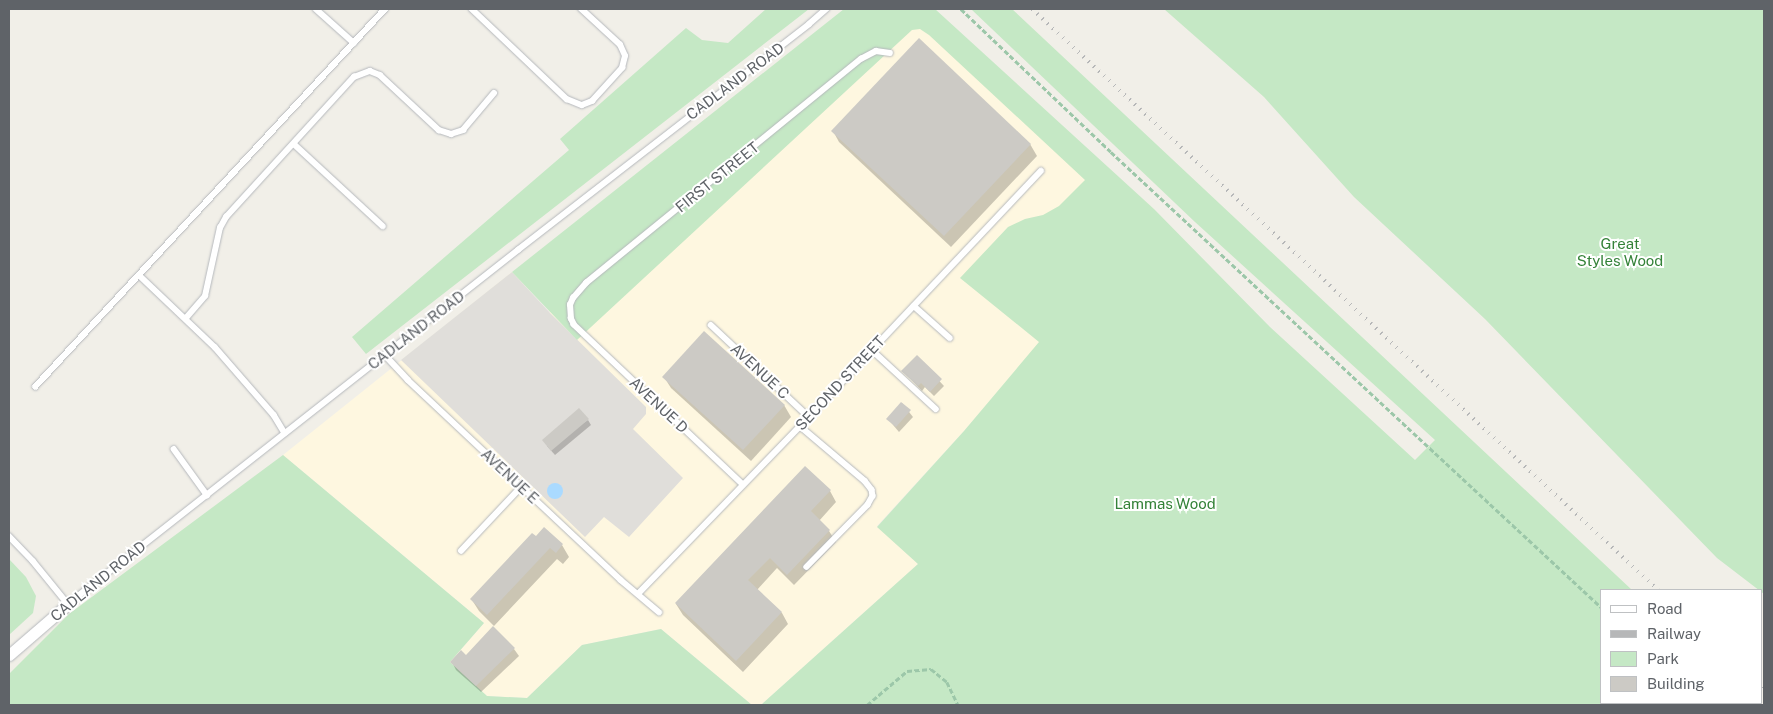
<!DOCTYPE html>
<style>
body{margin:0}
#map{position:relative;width:1773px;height:714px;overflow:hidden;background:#f1efe8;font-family:"Public Sans",sans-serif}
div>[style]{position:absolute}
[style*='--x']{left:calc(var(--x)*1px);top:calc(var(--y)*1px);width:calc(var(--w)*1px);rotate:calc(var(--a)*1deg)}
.commercial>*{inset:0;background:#fef7e0}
.industrial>*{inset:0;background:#e0deda}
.green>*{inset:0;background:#c5e8c5}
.water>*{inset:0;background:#aadaff}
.round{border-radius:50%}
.shadow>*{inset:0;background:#0003}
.building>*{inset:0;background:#cccac5}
.path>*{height:2.5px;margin-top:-1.25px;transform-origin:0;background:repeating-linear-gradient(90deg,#9cc7a9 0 5px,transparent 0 7.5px)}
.roads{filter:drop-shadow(0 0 1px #b5b8bc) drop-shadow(0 0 1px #b5b8bc)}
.service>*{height:5.5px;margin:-2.75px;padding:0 2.75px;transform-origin:2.75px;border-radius:2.75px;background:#fff}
.minor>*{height:11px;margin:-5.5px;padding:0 5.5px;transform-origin:5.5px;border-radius:5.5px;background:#fff}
.rail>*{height:4px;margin-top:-2px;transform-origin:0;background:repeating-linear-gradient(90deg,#b6b7b8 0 1px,transparent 0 7px)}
span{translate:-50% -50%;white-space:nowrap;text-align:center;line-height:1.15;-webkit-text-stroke:4px #fff;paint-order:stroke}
.street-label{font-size:15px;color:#5f6368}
.park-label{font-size:15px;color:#348238}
.frame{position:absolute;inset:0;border:10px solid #5f6368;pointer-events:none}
.legend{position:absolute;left:1600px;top:589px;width:162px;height:115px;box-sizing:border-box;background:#fff;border:1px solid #bfc1c3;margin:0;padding:6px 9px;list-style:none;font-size:15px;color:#5f6368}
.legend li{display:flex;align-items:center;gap:10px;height:25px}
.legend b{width:25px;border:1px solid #bfc1c3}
</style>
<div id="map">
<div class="commercial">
<div style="clip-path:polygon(924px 9px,1154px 209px,964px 431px,877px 526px,918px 564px,761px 705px,752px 705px,661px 629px,582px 645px,527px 698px,487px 696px,450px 662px,484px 623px,283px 455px,512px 272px,549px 313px)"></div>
</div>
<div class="industrial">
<div style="clip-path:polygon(512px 272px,550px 313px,646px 407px,646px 414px,633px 429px,683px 478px,629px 537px,604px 517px,585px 537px,401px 360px)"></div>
</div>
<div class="green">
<div style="clip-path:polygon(766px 9px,809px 9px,366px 354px,352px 337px,569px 150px,560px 139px,686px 28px,702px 40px,728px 43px)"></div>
<div style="clip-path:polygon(844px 9px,935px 9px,1154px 209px,1270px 327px,1415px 460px,1435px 440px,1195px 222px,971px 9px,1012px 9px,1632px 590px,1602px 590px,1602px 703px,1679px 703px,1682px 705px,761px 705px,918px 564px,877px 527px,964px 431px,1039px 342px,960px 278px,1008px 227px,1025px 219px,1043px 215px,1059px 206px,1085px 180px,929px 35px,920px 29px,912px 30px,577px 340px,512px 272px)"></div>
<div style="clip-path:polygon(1164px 9px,1764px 9px,1764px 594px,1717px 558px,1485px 319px,1354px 197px,1264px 97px)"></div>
<div style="clip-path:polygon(283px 455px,484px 623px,450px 662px,487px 696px,527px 698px,582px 645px,661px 629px,752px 705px,9px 705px,9px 674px,69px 614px)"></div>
<div style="clip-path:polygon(9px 559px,26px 577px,36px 596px,33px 613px,9px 635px)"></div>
</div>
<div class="water">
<div class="round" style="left:547px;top:483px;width:16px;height:16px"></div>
</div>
<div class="shadow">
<div style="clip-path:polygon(833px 131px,1030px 144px,1037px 156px,951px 247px,839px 142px)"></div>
<div style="clip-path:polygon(917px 357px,944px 386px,934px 396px,925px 387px,922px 391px,903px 371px)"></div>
<div style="clip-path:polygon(664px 377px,784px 405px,791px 417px,751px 461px,671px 388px)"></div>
<div style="clip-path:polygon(902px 403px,913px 417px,899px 432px,888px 419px)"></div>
<div style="clip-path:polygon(588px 420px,591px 425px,555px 455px,547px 446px)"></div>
<div style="clip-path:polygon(805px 468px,830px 491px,836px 502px,819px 521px,829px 531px,836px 542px,794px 585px,777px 568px,757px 590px,782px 613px,788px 624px,743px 672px,683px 615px,676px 604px)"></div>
<div style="clip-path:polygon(545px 529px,562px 545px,569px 557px,563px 564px,557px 559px,494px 626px,479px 611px,472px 600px)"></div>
<div style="clip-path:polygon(514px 649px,519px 656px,481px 692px,456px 670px,452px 662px,466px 657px)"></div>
</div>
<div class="building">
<div style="clip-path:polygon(919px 38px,1031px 144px,944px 236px,831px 131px)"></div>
<div style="clip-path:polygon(704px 331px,785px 405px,743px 450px,662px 377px)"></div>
<div style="clip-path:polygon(917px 355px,942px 379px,930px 392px,921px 383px,918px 386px,901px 371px)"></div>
<div style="clip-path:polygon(901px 402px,911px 410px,896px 427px,886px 419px)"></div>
<div style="clip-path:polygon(579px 408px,589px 419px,551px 451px,542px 440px)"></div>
<div style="clip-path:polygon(805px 466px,831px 490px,811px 511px,830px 530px,787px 575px,770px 558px,748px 580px,782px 612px,736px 661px,675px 603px)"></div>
<div style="clip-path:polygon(544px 527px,563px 544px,556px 553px,550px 548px,487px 615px,470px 599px,532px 533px,536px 536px)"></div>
<div style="clip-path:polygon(493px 626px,515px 648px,476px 686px,450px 662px,461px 650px,466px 655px)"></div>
</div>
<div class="path">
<div style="--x:961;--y:9;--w:207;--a:43.6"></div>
<div style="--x:1111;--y:152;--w:670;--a:42.88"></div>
<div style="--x:1701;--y:703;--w:4;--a:34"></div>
<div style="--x:867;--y:705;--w:52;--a:-40.4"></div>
<div style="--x:907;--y:671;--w:24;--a:-5"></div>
<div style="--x:931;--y:669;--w:21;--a:39"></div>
<div style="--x:947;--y:682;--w:25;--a:64"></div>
</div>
<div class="roads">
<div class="service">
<div style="--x:316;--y:9;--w:51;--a:41.8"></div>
<div style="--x:472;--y:9;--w:131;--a:43.5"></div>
<div style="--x:567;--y:99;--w:16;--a:22"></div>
<div style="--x:582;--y:105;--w:11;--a:-22"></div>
<div style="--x:592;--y:101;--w:45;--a:-47.7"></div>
<div style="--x:622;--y:68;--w:12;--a:-76"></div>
<div style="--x:625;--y:56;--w:12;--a:-114"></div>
<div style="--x:620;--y:45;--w:53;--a:-137.3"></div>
<div style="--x:294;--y:144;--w:121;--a:42.7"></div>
<div style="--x:139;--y:275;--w:105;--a:43.5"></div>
<div style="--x:215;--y:347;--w:90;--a:49.1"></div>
<div style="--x:274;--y:415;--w:21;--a:59"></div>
<div style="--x:914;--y:306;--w:48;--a:41.6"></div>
<div style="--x:186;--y:318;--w:29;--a:-49"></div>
<div style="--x:205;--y:296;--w:70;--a:-77.6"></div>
<div style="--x:220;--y:228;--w:13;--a:-61"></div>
<div style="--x:226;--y:217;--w:190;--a:-47.6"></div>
<div style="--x:354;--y:77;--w:17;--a:-21"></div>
<div style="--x:370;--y:71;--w:11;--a:22"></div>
<div style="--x:380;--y:75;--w:81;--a:43"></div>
<div style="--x:439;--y:130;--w:13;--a:18"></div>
<div style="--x:451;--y:134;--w:13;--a:-18"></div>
<div style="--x:463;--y:130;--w:48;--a:-50"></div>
<div style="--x:711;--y:325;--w:134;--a:43.2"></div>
<div style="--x:872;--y:350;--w:87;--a:42.7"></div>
<div style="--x:385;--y:355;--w:34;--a:47"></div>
<div style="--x:408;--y:380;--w:292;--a:43.2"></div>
<div style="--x:621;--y:580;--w:50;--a:40.1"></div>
<div style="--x:35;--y:387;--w:515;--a:-47.2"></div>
<div style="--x:800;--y:426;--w:85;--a:40.2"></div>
<div style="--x:865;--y:481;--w:11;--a:52"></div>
<div style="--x:872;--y:490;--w:6;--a:81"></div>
<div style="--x:873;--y:496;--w:10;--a:119"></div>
<div style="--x:868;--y:505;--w:87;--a:134.5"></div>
<div style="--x:174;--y:449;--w:57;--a:54.3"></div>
<div style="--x:743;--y:485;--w:233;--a:-136.6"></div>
<div style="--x:574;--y:325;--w:7;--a:-117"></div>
<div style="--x:571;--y:319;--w:14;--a:-94"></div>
<div style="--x:570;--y:305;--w:8;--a:-67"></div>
<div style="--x:573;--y:298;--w:20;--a:-49"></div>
<div style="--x:586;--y:283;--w:355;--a:-39.2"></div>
<div style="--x:861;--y:59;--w:17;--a:-28"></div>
<div style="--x:876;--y:51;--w:14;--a:8"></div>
<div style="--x:9;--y:536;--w:35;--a:46"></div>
<div style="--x:33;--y:561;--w:55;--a:50.9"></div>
<div style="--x:68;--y:604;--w:573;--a:-38.19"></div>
<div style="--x:518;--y:250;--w:368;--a:-37.8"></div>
<div style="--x:809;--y:24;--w:23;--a:-41"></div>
<div style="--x:461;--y:551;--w:88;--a:-46.8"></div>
<div style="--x:638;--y:594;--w:246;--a:-46"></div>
<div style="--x:809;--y:417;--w:338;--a:-46.7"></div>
</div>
<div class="minor">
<div style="--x:9;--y:655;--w:78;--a:-40.8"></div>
</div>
</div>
<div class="rail">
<div style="--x:1032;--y:9;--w:854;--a:42.86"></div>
<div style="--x:1762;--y:687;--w:3;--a:45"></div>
</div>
<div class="street-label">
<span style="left:735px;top:81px;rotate:-37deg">CADLAND ROAD</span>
<span style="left:717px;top:177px;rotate:-39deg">FIRST STREET</span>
<span style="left:416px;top:330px;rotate:-38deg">CADLAND ROAD</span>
<span style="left:760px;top:371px;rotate:43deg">AVENUE C</span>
<span style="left:840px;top:383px;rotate:-47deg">SECOND STREET</span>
<span style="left:659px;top:405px;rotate:43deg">AVENUE D</span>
<span style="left:510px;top:476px;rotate:43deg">AVENUE E</span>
<span style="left:98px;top:581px;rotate:-39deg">CADLAND ROAD</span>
</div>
<div class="park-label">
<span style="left:1620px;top:252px">Great<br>Styles Wood</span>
<span style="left:1165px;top:504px">Lammas Wood</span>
</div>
<div class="frame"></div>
<ul class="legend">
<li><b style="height:6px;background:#fff"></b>Road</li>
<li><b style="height:6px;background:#b6b7b8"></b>Railway</li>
<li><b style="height:14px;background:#c5e8c5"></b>Park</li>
<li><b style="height:14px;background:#cccac5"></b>Building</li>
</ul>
</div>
